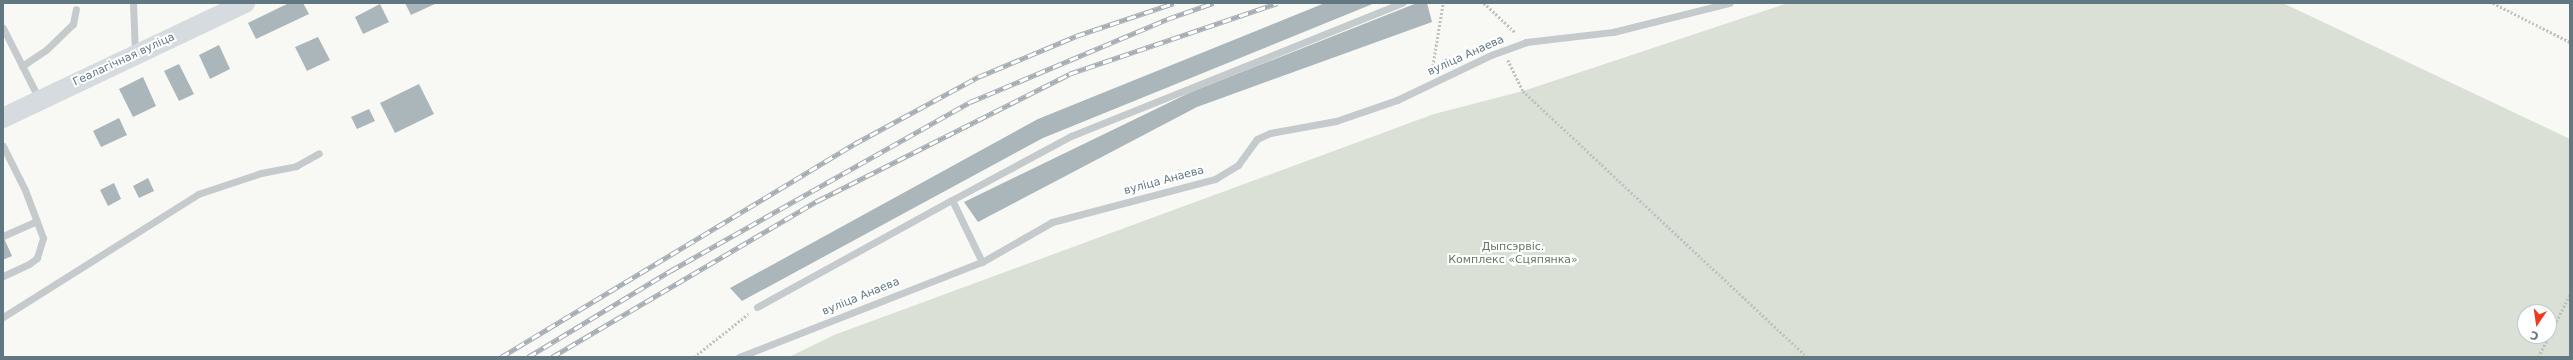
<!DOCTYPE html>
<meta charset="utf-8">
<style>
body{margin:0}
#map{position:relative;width:2573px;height:360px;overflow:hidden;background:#f8f8f5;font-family:"DejaVu Sans",sans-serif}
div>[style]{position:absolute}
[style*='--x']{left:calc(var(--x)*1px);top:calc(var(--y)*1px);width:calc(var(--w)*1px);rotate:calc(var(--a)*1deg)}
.green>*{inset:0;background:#dae0d5}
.building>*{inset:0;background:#abb6ba}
.path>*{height:2.5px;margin-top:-1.25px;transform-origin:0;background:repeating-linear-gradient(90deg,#bec2c3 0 2px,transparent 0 4px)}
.lane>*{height:7px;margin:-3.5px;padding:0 3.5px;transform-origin:3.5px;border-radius:3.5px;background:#c5cacd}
.secondary>*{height:20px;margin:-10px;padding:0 10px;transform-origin:10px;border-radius:10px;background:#d5dbde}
.rail>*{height:4.5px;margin-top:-2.25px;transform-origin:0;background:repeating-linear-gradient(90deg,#fff 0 9px,#a5adb2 0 18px);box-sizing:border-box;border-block:1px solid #a5adb2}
span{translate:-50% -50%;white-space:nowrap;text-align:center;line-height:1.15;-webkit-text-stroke:4px #fff;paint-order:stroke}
.street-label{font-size:11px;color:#617782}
.park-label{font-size:11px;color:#677960}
.frame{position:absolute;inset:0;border:4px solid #617782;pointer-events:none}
.north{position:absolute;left:2517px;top:304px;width:40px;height:40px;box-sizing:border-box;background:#fff;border:1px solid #c0c9cd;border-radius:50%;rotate:193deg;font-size:11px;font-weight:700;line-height:16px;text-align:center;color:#617782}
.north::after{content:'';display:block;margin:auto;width:14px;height:18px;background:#ee3a1e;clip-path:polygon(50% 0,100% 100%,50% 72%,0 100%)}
</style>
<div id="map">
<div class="green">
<div style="clip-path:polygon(evenodd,1788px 3px,2283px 3px,2570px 139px,2570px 357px,789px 357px,834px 335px,1434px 114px,1523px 91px,1788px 3px,2525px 312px,2549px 312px,2549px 336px,2525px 336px,2525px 312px)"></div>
</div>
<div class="building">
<div style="clip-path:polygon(289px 3px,303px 3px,309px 14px,256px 39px,248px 23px)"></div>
<div style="clip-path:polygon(405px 3px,437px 3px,411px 15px)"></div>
<div style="clip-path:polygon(1325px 3px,1375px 3px,1043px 138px,742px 301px,730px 288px,1038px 119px)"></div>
<div style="clip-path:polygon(1417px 3px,1427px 3px,1432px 22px,1197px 107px,978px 222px,964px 202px,1191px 92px)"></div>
<div style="clip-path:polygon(380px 4px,389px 22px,363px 34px,355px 17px)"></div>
<div style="clip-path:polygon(318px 37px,330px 60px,307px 71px,295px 47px)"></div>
<div style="clip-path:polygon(219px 45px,230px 69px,210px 79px,199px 55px)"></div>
<div style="clip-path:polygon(179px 64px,194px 94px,179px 101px,164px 71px)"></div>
<div style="clip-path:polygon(143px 77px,156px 106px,133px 117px,119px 89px)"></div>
<div style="clip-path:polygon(419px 84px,434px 114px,395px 133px,380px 103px)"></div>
<div style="clip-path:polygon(369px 109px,375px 121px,357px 129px,351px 117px)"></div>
<div style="clip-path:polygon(119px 118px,127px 135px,101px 147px,93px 131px)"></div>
<div style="clip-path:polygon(148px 178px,154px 191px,139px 198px,133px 186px)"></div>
<div style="clip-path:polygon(114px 183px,121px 199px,108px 206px,100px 190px)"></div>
<div style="clip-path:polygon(3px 236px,12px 256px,3px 260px)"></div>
</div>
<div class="path">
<div style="--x:1484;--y:3;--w:42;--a:43.1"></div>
<div style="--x:2493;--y:3;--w:86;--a:26.9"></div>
<div style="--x:1508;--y:60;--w:34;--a:64"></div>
<div style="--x:1523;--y:91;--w:389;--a:43.1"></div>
<div style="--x:1432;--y:70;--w:68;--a:-80.7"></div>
<div style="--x:2549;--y:336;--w:47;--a:-63.4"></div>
<div style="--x:694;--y:357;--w:69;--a:-38.5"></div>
<div style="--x:2538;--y:357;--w:24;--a:-62"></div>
</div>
<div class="lane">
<div style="--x:133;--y:3;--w:49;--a:87.7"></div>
<div style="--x:3;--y:28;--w:80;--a:63.1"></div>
<div style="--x:22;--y:66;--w:29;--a:-34"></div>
<div style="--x:46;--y:50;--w:37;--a:-44"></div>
<div style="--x:73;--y:24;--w:15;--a:-79"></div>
<div style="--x:3;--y:146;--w:49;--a:63.4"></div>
<div style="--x:25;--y:190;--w:51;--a:69.4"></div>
<div style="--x:43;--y:238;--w:21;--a:107"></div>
<div style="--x:37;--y:258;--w:10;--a:143"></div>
<div style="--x:29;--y:264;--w:29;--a:155"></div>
<div style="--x:3;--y:236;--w:37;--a:-24"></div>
<div style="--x:982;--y:262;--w:69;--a:-115.8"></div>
<div style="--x:952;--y:200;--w:135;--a:-28.3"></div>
<div style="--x:1071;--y:136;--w:357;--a:-21.9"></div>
<div style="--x:757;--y:307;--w:222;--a:-28.8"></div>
<div style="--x:3;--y:317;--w:231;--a:-32.2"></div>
<div style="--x:198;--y:194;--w:66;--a:-18.4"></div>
<div style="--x:261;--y:173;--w:36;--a:-11"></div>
<div style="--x:296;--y:166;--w:26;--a:-29"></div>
<div style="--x:739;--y:357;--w:261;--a:-21.4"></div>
<div style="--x:982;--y:262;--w:81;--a:-29.7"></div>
<div style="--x:1052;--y:222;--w:169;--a:-14.8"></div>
<div style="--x:1215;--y:179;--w:27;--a:-31"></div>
<div style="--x:1238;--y:165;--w:32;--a:-54"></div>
<div style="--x:1257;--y:139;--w:14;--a:-25"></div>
<div style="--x:1270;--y:133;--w:67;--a:-10.3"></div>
<div style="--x:1336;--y:121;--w:65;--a:-19"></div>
<div style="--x:1397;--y:100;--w:104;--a:-25.6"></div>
<div style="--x:1491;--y:55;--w:37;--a:-20"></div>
<div style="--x:1526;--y:42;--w:88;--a:-6.6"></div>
<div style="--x:1613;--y:32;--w:120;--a:-14"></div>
</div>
<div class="secondary">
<div style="--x:3;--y:118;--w:268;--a:-25.4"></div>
</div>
<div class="rail">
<div style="--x:501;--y:357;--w:412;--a:-31.1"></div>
<div style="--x:854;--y:144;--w:141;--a:-28.4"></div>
<div style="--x:978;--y:77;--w:106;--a:-22.7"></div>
<div style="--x:1076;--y:36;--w:103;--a:-18.6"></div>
<div style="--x:528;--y:357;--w:166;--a:-31.2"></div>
<div style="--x:670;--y:271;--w:344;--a:-29.4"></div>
<div style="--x:970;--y:102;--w:214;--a:-22.8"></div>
<div style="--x:1167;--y:19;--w:49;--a:-19.2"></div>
<div style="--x:552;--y:357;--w:308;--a:-30.5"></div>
<div style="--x:817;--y:201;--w:282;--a:-26.7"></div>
<div style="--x:1069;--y:74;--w:220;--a:-18.8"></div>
</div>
<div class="street-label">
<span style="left:1466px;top:56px;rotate:-24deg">вуліца Анаева</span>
<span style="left:124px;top:60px;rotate:-25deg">Геалагічная вуліца</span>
<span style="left:1164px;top:181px;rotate:-15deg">вуліца Анаева</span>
<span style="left:861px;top:297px;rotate:-22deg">вуліца Анаева</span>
</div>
<div class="park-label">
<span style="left:1513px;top:254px">Дыпсэрвіс.<br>Комплекс «Сцяпянка»</span>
</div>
<div class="frame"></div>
<div class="north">С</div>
</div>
